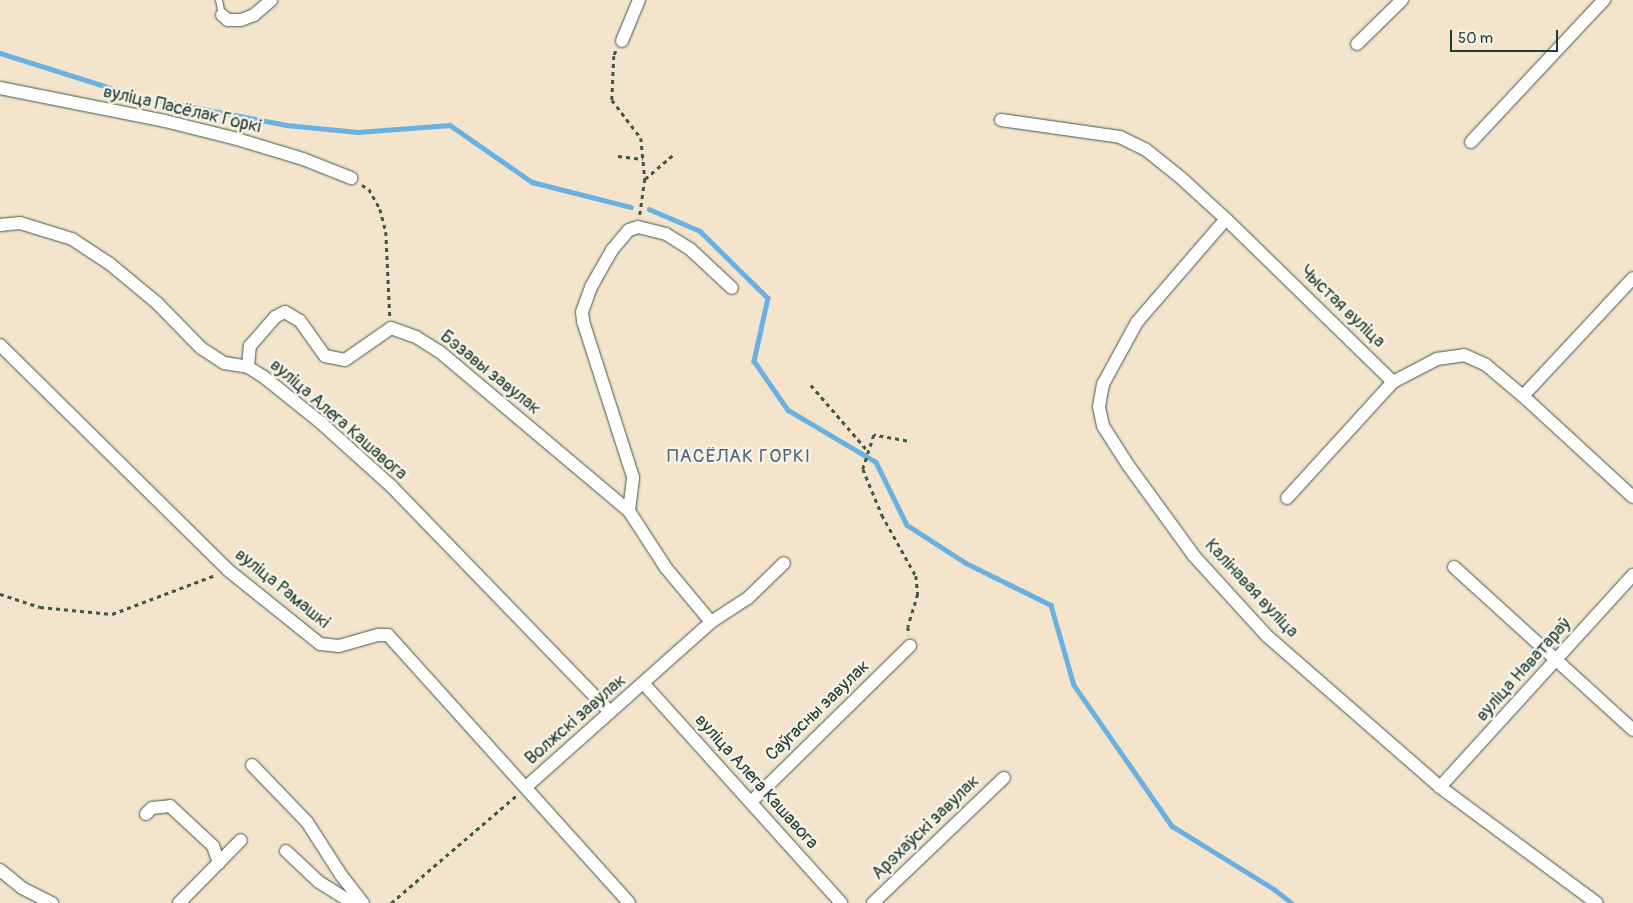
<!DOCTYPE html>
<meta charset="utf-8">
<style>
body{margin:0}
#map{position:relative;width:1633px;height:903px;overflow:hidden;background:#f3e4cb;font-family:Pangolin,sans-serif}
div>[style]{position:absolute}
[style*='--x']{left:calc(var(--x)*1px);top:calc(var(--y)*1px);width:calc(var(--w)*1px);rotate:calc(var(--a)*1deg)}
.stream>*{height:4.5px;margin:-2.25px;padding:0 2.25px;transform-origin:2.25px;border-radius:2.25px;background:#6ab1e1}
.path>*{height:2.5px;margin-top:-1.25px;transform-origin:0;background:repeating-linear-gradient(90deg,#3f564b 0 4px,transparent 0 8px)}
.roads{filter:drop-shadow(0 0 1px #3f564b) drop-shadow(0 0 1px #3f564b)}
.lane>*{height:6px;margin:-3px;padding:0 3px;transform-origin:3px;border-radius:3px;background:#fff}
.street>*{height:12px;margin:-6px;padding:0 6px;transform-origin:6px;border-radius:6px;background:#fff}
span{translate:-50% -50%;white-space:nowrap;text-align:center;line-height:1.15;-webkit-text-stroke:5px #f7f3e8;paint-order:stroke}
.street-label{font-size:18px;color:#1f3d34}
.neighbourhood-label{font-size:19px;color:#536376;letter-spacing:1px}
.scale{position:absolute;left:1450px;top:30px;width:108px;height:22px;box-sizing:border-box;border:2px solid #1f3d34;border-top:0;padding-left:6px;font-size:15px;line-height:18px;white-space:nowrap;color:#1f3d34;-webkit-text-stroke:4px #f7f3e8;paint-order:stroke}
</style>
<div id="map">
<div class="stream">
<div style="--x:0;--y:53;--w:143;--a:17.5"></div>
<div style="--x:136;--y:96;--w:153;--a:10.9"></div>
<div style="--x:286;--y:125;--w:72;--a:5.6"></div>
<div style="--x:358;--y:132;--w:92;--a:-4.4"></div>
<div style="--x:450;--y:125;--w:100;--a:34.8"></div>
<div style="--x:532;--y:182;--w:102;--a:14.2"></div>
<div style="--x:649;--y:209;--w:56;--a:23.3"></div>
<div style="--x:700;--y:231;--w:95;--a:44.6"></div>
<div style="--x:768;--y:298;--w:65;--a:102.5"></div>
<div style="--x:754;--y:361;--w:60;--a:55.2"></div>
<div style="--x:788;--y:410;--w:102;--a:30.6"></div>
<div style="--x:876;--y:462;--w:70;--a:63.8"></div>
<div style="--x:907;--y:525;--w:70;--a:32.8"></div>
<div style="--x:966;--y:563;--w:95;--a:26.3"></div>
<div style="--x:1051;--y:605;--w:83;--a:74"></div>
<div style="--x:1074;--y:685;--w:172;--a:55.2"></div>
<div style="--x:1172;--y:826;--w:120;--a:31.7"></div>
<div style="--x:1274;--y:889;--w:23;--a:38"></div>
</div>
<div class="path">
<div style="--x:616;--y:51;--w:5;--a:112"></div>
<div style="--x:614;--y:56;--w:44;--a:92.6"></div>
<div style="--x:612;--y:100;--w:48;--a:52.7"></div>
<div style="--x:641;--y:138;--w:41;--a:84.4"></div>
<div style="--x:645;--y:179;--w:36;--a:98"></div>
<div style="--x:618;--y:156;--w:25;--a:7"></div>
<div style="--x:645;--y:179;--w:38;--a:-41"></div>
<div style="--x:362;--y:185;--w:8;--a:30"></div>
<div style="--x:369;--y:189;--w:23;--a:61"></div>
<div style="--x:380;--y:209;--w:24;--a:75"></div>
<div style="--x:386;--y:232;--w:85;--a:87.3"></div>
<div style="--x:811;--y:385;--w:87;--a:49.2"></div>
<div style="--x:907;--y:441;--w:34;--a:-170"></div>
<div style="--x:874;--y:435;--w:36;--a:108"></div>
<div style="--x:863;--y:469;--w:50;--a:67.6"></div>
<div style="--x:882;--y:515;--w:70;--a:60.9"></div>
<div style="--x:916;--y:576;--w:18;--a:84"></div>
<div style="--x:918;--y:594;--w:34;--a:107"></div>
<div style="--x:908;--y:627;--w:8;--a:83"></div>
<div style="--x:0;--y:594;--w:42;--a:18"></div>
<div style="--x:40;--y:607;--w:72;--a:5.6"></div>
<div style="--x:112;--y:614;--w:110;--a:-20.7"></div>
<div style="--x:391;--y:903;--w:165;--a:-40.6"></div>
</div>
<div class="roads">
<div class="lane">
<div style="--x:219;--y:0;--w:15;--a:79"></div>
</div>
<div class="street">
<div style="--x:222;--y:15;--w:8;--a:40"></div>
<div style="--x:228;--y:20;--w:13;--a:0"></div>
<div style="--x:241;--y:20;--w:14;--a:-21"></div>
<div style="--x:254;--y:15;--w:23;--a:-41"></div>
<div style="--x:622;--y:41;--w:44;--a:-67.5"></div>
<div style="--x:1357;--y:44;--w:63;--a:-44.4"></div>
<div style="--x:0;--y:88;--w:168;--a:11.3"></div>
<div style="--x:165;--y:121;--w:74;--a:14"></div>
<div style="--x:237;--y:139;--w:69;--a:16.9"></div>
<div style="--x:303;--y:159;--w:52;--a:21.6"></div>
<div style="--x:1001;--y:120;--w:120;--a:8.1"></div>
<div style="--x:1120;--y:137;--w:28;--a:26"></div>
<div style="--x:1145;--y:149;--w:45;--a:38.7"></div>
<div style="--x:1180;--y:177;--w:62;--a:42.4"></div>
<div style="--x:1226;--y:219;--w:233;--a:44.3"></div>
<div style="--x:1393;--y:382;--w:50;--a:-27.6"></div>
<div style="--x:1437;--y:359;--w:27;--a:-8"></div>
<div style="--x:1464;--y:355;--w:24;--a:24"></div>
<div style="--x:1486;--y:365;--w:48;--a:40"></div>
<div style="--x:1523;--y:396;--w:161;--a:-47"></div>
<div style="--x:1471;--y:142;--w:195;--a:-46.9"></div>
<div style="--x:1226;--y:219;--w:136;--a:130.8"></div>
<div style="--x:1137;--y:322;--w:71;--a:118.7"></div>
<div style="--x:1103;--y:384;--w:23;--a:100"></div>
<div style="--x:1099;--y:407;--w:19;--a:78"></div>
<div style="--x:1103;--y:426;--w:46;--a:57.3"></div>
<div style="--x:1128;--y:465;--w:112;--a:54"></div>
<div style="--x:1194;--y:556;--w:108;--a:47.6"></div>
<div style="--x:1267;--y:636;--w:230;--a:41.1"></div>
<div style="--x:1440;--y:787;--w:195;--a:36.5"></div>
<div style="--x:0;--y:225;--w:20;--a:-6"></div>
<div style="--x:20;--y:223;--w:54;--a:17.1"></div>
<div style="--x:72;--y:239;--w:45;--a:33.3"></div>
<div style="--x:110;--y:264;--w:61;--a:39.7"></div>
<div style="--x:157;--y:303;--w:63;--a:45.6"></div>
<div style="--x:201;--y:348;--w:27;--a:33"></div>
<div style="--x:224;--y:363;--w:24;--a:9"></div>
<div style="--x:248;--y:367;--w:19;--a:32"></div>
<div style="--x:264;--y:377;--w:72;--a:38.8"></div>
<div style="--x:320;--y:422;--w:96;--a:42"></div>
<div style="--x:391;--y:486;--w:315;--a:45.9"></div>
<div style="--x:0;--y:345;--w:320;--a:44.6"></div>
<div style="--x:228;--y:570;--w:118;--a:38.8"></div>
<div style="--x:320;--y:644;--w:19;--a:6"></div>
<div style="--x:339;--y:646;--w:41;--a:-15.8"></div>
<div style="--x:378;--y:635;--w:10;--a:0"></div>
<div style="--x:388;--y:635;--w:360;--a:48"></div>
<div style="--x:248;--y:367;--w:21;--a:-85"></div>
<div style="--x:250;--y:346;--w:38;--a:-49"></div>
<div style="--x:275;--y:317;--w:11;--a:-27"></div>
<div style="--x:285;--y:312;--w:17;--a:31"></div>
<div style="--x:300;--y:321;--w:43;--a:54.5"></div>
<div style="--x:325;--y:356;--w:20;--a:11"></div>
<div style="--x:345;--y:360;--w:56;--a:-34.8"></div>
<div style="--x:391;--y:328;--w:27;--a:20"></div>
<div style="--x:416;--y:337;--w:28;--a:32"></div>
<div style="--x:440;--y:352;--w:247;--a:40.1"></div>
<div style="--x:629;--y:511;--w:68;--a:57"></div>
<div style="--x:666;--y:568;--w:70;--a:50.2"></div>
<div style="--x:1523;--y:396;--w:149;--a:42.6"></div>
<div style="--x:1287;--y:498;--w:157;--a:-47.6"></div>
<div style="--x:629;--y:511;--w:34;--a:-83"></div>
<div style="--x:633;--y:477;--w:164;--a:-107.8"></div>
<div style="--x:583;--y:321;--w:9;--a:-96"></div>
<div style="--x:582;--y:312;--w:27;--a:-70"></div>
<div style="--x:591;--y:287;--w:43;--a:-60.4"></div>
<div style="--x:612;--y:250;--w:26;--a:-50"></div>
<div style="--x:629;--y:230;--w:9;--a:-18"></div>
<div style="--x:638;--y:227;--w:29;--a:14"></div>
<div style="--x:666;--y:234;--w:28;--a:32"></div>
<div style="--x:690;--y:249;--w:57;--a:42.9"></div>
<div style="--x:1454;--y:567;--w:242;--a:42.3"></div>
<div style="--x:644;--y:684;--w:295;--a:48"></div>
<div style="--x:252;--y:765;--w:79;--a:46"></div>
<div style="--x:307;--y:822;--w:63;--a:57.3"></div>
<div style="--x:341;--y:875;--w:36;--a:52"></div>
<div style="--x:526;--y:787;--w:248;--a:-41.7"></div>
<div style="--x:711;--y:622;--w:44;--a:-33"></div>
<div style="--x:748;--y:598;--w:50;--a:-44.2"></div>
<div style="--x:1440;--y:787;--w:287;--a:-47.7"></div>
<div style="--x:751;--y:802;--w:223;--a:-44.5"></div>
<div style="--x:146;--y:814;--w:8;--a:-45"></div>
<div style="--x:152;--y:808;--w:18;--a:-6"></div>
<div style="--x:170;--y:806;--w:59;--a:42.9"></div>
<div style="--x:213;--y:846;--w:18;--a:71"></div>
<div style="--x:286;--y:851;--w:45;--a:43.2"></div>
<div style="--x:319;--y:882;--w:39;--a:32"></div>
<div style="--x:0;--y:870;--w:28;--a:39"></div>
<div style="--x:22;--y:888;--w:34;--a:27"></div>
<div style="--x:179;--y:903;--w:88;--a:-45.5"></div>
<div style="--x:873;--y:903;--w:181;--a:-43.7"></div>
</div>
</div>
<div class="street-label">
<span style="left:182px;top:110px;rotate:13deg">вуліца Пасёлак Горкі</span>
<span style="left:1342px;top:307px;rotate:44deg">Чыстая вуліца</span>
<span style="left:490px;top:373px;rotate:39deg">Бэзавы завулак</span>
<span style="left:338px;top:420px;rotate:41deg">вуліца Алега Кашавога</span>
<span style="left:282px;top:589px;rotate:39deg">вуліца Рамашкі</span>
<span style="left:1251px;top:589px;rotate:47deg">Калінавая вуліца</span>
<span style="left:1524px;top:670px;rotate:-48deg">вуліца Наватараў</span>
<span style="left:818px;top:711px;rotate:-44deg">Саўгасны завулак</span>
<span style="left:576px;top:720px;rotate:-41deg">Волжскі завулак</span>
<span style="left:756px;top:782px;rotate:48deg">вуліца Алега Кашавога</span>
<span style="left:926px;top:828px;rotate:-44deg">Арэхаўскі завулак</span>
</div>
<div class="neighbourhood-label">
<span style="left:739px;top:457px">ПАСЁЛАК ГОРКІ</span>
</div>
<div class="scale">50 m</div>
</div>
